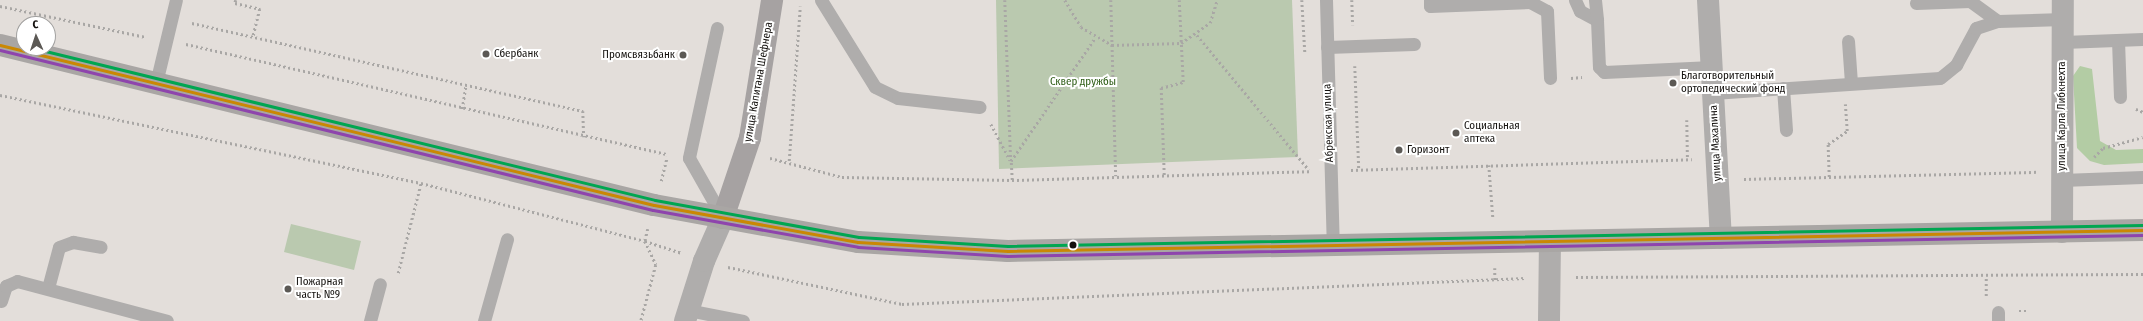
<!DOCTYPE html>
<meta charset="utf-8">
<style>
body{margin:0}
#map{position:relative;width:2143px;height:321px;overflow:hidden;background:#e3deda;font-family:"Fira Sans Condensed",sans-serif}
div>[style]{position:absolute}
[style*='--x']{left:calc(var(--x)*1px);top:calc(var(--y)*1px);width:calc(var(--w)*1px);rotate:calc(var(--a)*1deg)}
.green>*{inset:0;background:#bac9af}
.forest>*{inset:0;background:#b3cca4}
.path>*{height:2.5px;margin-top:-1.25px;transform-origin:0;background:repeating-linear-gradient(90deg,#a9a7a5 0 2px,transparent 0 5px)}
.service>*{height:13px;margin:-6.5px;padding:0 6.5px;transform-origin:6.5px;border-radius:6.5px;background:#afadac}
.minor>*{height:22px;margin:-11px;padding:0 11px;transform-origin:11px;border-radius:11px;background:#afadac}
.secondary>*{height:22px;margin:-11px;padding:0 11px;transform-origin:11px;border-radius:11px;background:#a6a2a2}
.primary>*{height:22px;margin:-11px;padding:0 11px;transform-origin:11px;border-radius:11px;background:#a9a6a4}
.bus-1>*{height:3px;margin:-1.5px;padding:0 1.5px;transform-origin:1.5px;border-radius:1.5px;background:#ca8803}
.bus-2>*{height:3px;margin:-1.5px;padding:0 1.5px;transform-origin:1.5px;border-radius:1.5px;background:#8e44ad}
.bus-3>*{height:3px;margin:-1.5px;padding:0 1.5px;transform-origin:1.5px;border-radius:1.5px;background:#00a651}
.dots>*{width:11px;height:11px;translate:-50% -50%;box-sizing:border-box;border:2px solid #fff;border-radius:50%}
span{translate:-50% -50%;white-space:nowrap;text-align:center;line-height:1.15;-webkit-text-stroke:4px #fff;paint-order:stroke}
.poi-label{font-size:11px;color:#14110e}
.left{translate:0 -50%;text-align:left}
.right{translate:-100% -50%;text-align:right}
.street-label{font-size:11px;color:#14110e}
.park-label{font-size:11px;color:#2e5d16}
.north{position:absolute;left:16px;top:16px;width:40px;height:40px;box-sizing:border-box;background:#fff;border:1px solid #a1a09f;border-radius:50%;rotate:357deg;font-size:11px;font-weight:700;line-height:16px;text-align:center;color:#14110e}
.north::after{content:'';display:block;margin:auto;width:14px;height:18px;background:#5c5955;clip-path:polygon(50% 0,100% 100%,50% 72%,0 100%)}
</style>
<div id="map">
<div class="green">
<div style="clip-path:polygon(996px 0,1292px 0,1298px 157px,999px 169px)"></div>
<div style="clip-path:polygon(291px 224px,361px 241px,354px 270px,284px 252px)"></div>
</div>
<div class="forest">
<div style="clip-path:polygon(2080px 66px,2092px 69px,2100px 141px,2116px 150px,2143px 149px,2143px 163px,2104px 165px,2090px 161px,2077px 148px,2073px 76px)"></div>
</div>
<div class="path">
<div style="--x:236;--y:0;--w:3;--a:108"></div>
<div style="--x:235;--y:3;--w:26;--a:13"></div>
<div style="--x:260;--y:9;--w:29;--a:104"></div>
<div style="--x:1005;--y:0;--w:161;--a:87.9"></div>
<div style="--x:1065;--y:0;--w:31;--a:59"></div>
<div style="--x:1081;--y:27;--w:36;--a:30"></div>
<div style="--x:1112;--y:45;--w:69;--a:-1.7"></div>
<div style="--x:1181;--y:43;--w:35;--a:-35"></div>
<div style="--x:1210;--y:23;--w:24;--a:-73"></div>
<div style="--x:1111;--y:0;--w:176;--a:88.4"></div>
<div style="--x:1302;--y:0;--w:52;--a:86.7"></div>
<div style="--x:1352;--y:0;--w:25;--a:88"></div>
<div style="--x:0;--y:6;--w:149;--a:12"></div>
<div style="--x:192;--y:23;--w:401;--a:12.7"></div>
<div style="--x:583;--y:111;--w:26;--a:88"></div>
<div style="--x:1197;--y:35;--w:175;--a:50.3"></div>
<div style="--x:186;--y:44;--w:494;--a:12.9"></div>
<div style="--x:1355;--y:66;--w:104;--a:87.8"></div>
<div style="--x:1571;--y:78;--w:11;--a:-5"></div>
<div style="--x:0;--y:95;--w:430;--a:11.8"></div>
<div style="--x:421;--y:183;--w:231;--a:14.5"></div>
<div style="--x:645;--y:241;--w:26;--a:65"></div>
<div style="--x:656;--y:265;--w:58;--a:105"></div>
<div style="--x:462;--y:109;--w:24;--a:-81"></div>
<div style="--x:2136;--y:109;--w:8;--a:23"></div>
<div style="--x:1687;--y:120;--w:39;--a:89"></div>
<div style="--x:991;--y:124;--w:41;--a:62.2"></div>
<div style="--x:2094;--y:157;--w:13;--a:-45"></div>
<div style="--x:2103;--y:148;--w:41;--a:-15.4"></div>
<div style="--x:770;--y:158;--w:74;--a:14.8"></div>
<div style="--x:842;--y:177;--w:170;--a:1"></div>
<div style="--x:1012;--y:180;--w:298;--a:-1.7"></div>
<div style="--x:789;--y:161;--w:155;--a:-85.9"></div>
<div style="--x:1489;--y:165;--w:52;--a:85.6"></div>
<div style="--x:1351;--y:170;--w:341;--a:-1.8"></div>
<div style="--x:1164;--y:175;--w:87;--a:-92"></div>
<div style="--x:1161;--y:88;--w:23;--a:-15"></div>
<div style="--x:1183;--y:82;--w:82;--a:-92.8"></div>
<div style="--x:1829;--y:177;--w:33;--a:-92"></div>
<div style="--x:1828;--y:144;--w:23;--a:-34"></div>
<div style="--x:1847;--y:131;--w:27;--a:-94"></div>
<div style="--x:1744;--y:179;--w:293;--a:-1.4"></div>
<div style="--x:1012;--y:180;--w:19;--a:-93"></div>
<div style="--x:1011;--y:161;--w:149;--a:-55.7"></div>
<div style="--x:661;--y:181;--w:25;--a:-76"></div>
<div style="--x:648;--y:229;--w:12;--a:104"></div>
<div style="--x:645;--y:241;--w:38;--a:18"></div>
<div style="--x:728;--y:267;--w:178;--a:12"></div>
<div style="--x:902;--y:304;--w:624;--a:-2.39"></div>
<div style="--x:1495;--y:268;--w:12;--a:90"></div>
<div style="--x:398;--y:273;--w:93;--a:-75.7"></div>
<div style="--x:1576;--y:277;--w:567;--a:-0.3"></div>
<div style="--x:1986;--y:296;--w:19;--a:-90"></div>
<div style="--x:2019;--y:311;--w:7;--a:0"></div>
</div>
<div class="service">
<div style="--x:821;--y:0;--w:102;--a:58.2"></div>
<div style="--x:875;--y:87;--w:25;--a:26"></div>
<div style="--x:898;--y:98;--w:82;--a:6.3"></div>
<div style="--x:1326;--y:0;--w:245;--a:88.4"></div>
<div style="--x:1430;--y:0;--w:6;--a:90"></div>
<div style="--x:1430;--y:6;--w:100;--a:-2.3"></div>
<div style="--x:1530;--y:2;--w:19;--a:28"></div>
<div style="--x:1547;--y:11;--w:67;--a:87.4"></div>
<div style="--x:1575;--y:0;--w:12;--a:66"></div>
<div style="--x:1580;--y:11;--w:19;--a:28"></div>
<div style="--x:1597;--y:20;--w:47;--a:87.6"></div>
<div style="--x:1599;--y:67;--w:7;--a:45"></div>
<div style="--x:1604;--y:72;--w:108;--a:-2.7"></div>
<div style="--x:1595;--y:0;--w:20;--a:84"></div>
<div style="--x:1916;--y:3;--w:54;--a:-2.1"></div>
<div style="--x:1970;--y:1;--w:34;--a:36"></div>
<div style="--x:717;--y:28;--w:133;--a:102.2"></div>
<div style="--x:689;--y:158;--w:69;--a:60.5"></div>
<div style="--x:2118;--y:40;--w:57;--a:88"></div>
<div style="--x:1848;--y:41;--w:42;--a:85.9"></div>
<div style="--x:2063;--y:42;--w:80;--a:-2.1"></div>
<div style="--x:1327;--y:47;--w:87;--a:-2"></div>
<div style="--x:156;--y:83;--w:85;--a:-76.5"></div>
<div style="--x:1783;--y:88;--w:42;--a:85.9"></div>
<div style="--x:1713;--y:93;--w:227;--a:-3.8"></div>
<div style="--x:1940;--y:78;--w:21;--a:-39"></div>
<div style="--x:1956;--y:65;--w:42;--a:-61.6"></div>
<div style="--x:1976;--y:28;--w:23;--a:-18"></div>
<div style="--x:1998;--y:21;--w:65;--a:-1.8"></div>
<div style="--x:2062;--y:180;--w:81;--a:-2.1"></div>
<div style="--x:48;--y:288;--w:42;--a:-75"></div>
<div style="--x:59;--y:247;--w:15;--a:-20"></div>
<div style="--x:73;--y:242;--w:28;--a:10"></div>
<div style="--x:1;--y:301;--w:16;--a:-72"></div>
<div style="--x:6;--y:286;--w:12;--a:-24"></div>
<div style="--x:17;--y:281;--w:155;--a:14.9"></div>
<div style="--x:688;--y:310;--w:56;--a:11.3"></div>
<div style="--x:1998;--y:312;--w:9;--a:90"></div>
<div style="--x:370;--y:321;--w:38;--a:-75"></div>
<div style="--x:484;--y:321;--w:85;--a:-74.3"></div>
</div>
<div class="minor">
<div style="--x:1708;--y:0;--w:238;--a:86.9"></div>
<div style="--x:2062;--y:232;--w:232;--a:-89.8"></div>
<div style="--x:685;--y:321;--w:63;--a:-72.4"></div>
<div style="--x:704;--y:261;--w:47;--a:-66.2"></div>
<div style="--x:1549;--y:321;--w:80;--a:-89.3"></div>
</div>
<div class="secondary">
<div style="--x:723;--y:218;--w:84;--a:-71.4"></div>
<div style="--x:750;--y:138;--w:140;--a:-80.9"></div>
</div>
<div class="primary">
<div style="--x:0;--y:45;--w:673;--a:13.75"></div>
<div style="--x:654;--y:205;--w:207;--a:10.3"></div>
<div style="--x:858;--y:242;--w:150;--a:3.4"></div>
<div style="--x:1008;--y:251;--w:1135;--a:-1.06"></div>
</div>
<div class="bus-1">
<div style="--x:0;--y:45;--w:673;--a:13.75"></div>
<div style="--x:654;--y:205;--w:207;--a:10.3"></div>
<div style="--x:858;--y:242;--w:150;--a:3.4"></div>
<div style="--x:1008;--y:251;--w:1135;--a:-1.06"></div>
</div>
<div class="bus-2">
<div style="--x:0;--y:50;--w:672;--a:13.77"></div>
<div style="--x:653;--y:210;--w:208;--a:10.2"></div>
<div style="--x:858;--y:247;--w:150;--a:3.4"></div>
<div style="--x:1008;--y:256;--w:1135;--a:-1.06"></div>
</div>
<div class="bus-3">
<div style="--x:33;--y:48;--w:640;--a:13.73"></div>
<div style="--x:655;--y:200;--w:207;--a:10.3"></div>
<div style="--x:859;--y:237;--w:149;--a:3.5"></div>
<div style="--x:1008;--y:246;--w:1135;--a:-1.06"></div>
</div>
<div class="dots">
<div style="left:486px;top:54px;background:#5c5955"></div>
<div style="left:683px;top:55px;background:#5c5955"></div>
<div style="left:1673px;top:83px;background:#5c5955"></div>
<div style="left:1456px;top:133px;background:#5c5955"></div>
<div style="left:1399px;top:150px;background:#5c5955"></div>
<div style="left:1073px;top:245px;background:#14110e"></div>
<div style="left:288px;top:289px;background:#5c5955"></div>
</div>
<div class="poi-label">
<span class="left" style="left:494px;top:54px">Сбербанк</span>
<span class="right" style="left:675px;top:55px">Промсвязьбанк</span>
<span class="left" style="left:1681px;top:83px">Благотворительный<br>ортопедический фонд</span>
<span class="left" style="left:1464px;top:133px">Социальная<br>аптека</span>
<span class="left" style="left:1407px;top:150px">Горизонт</span>
<span class="left" style="left:296px;top:289px">Пожарная<br>часть №9</span>
</div>
<div class="street-label">
<span style="left:759px;top:82px;rotate:-80deg">улица Капитана Шефнера</span>
<span style="left:2062px;top:116px;rotate:-90deg">улица Карла Либкнехта</span>
<span style="left:1329px;top:123px;rotate:-92deg">Абрекская улица</span>
<span style="left:1716px;top:143px;rotate:-93deg">улица Махалина</span>
</div>
<div class="park-label">
<span style="left:1083px;top:82px">Сквер дружбы</span>
</div>
<div class="north">С</div>
</div>
